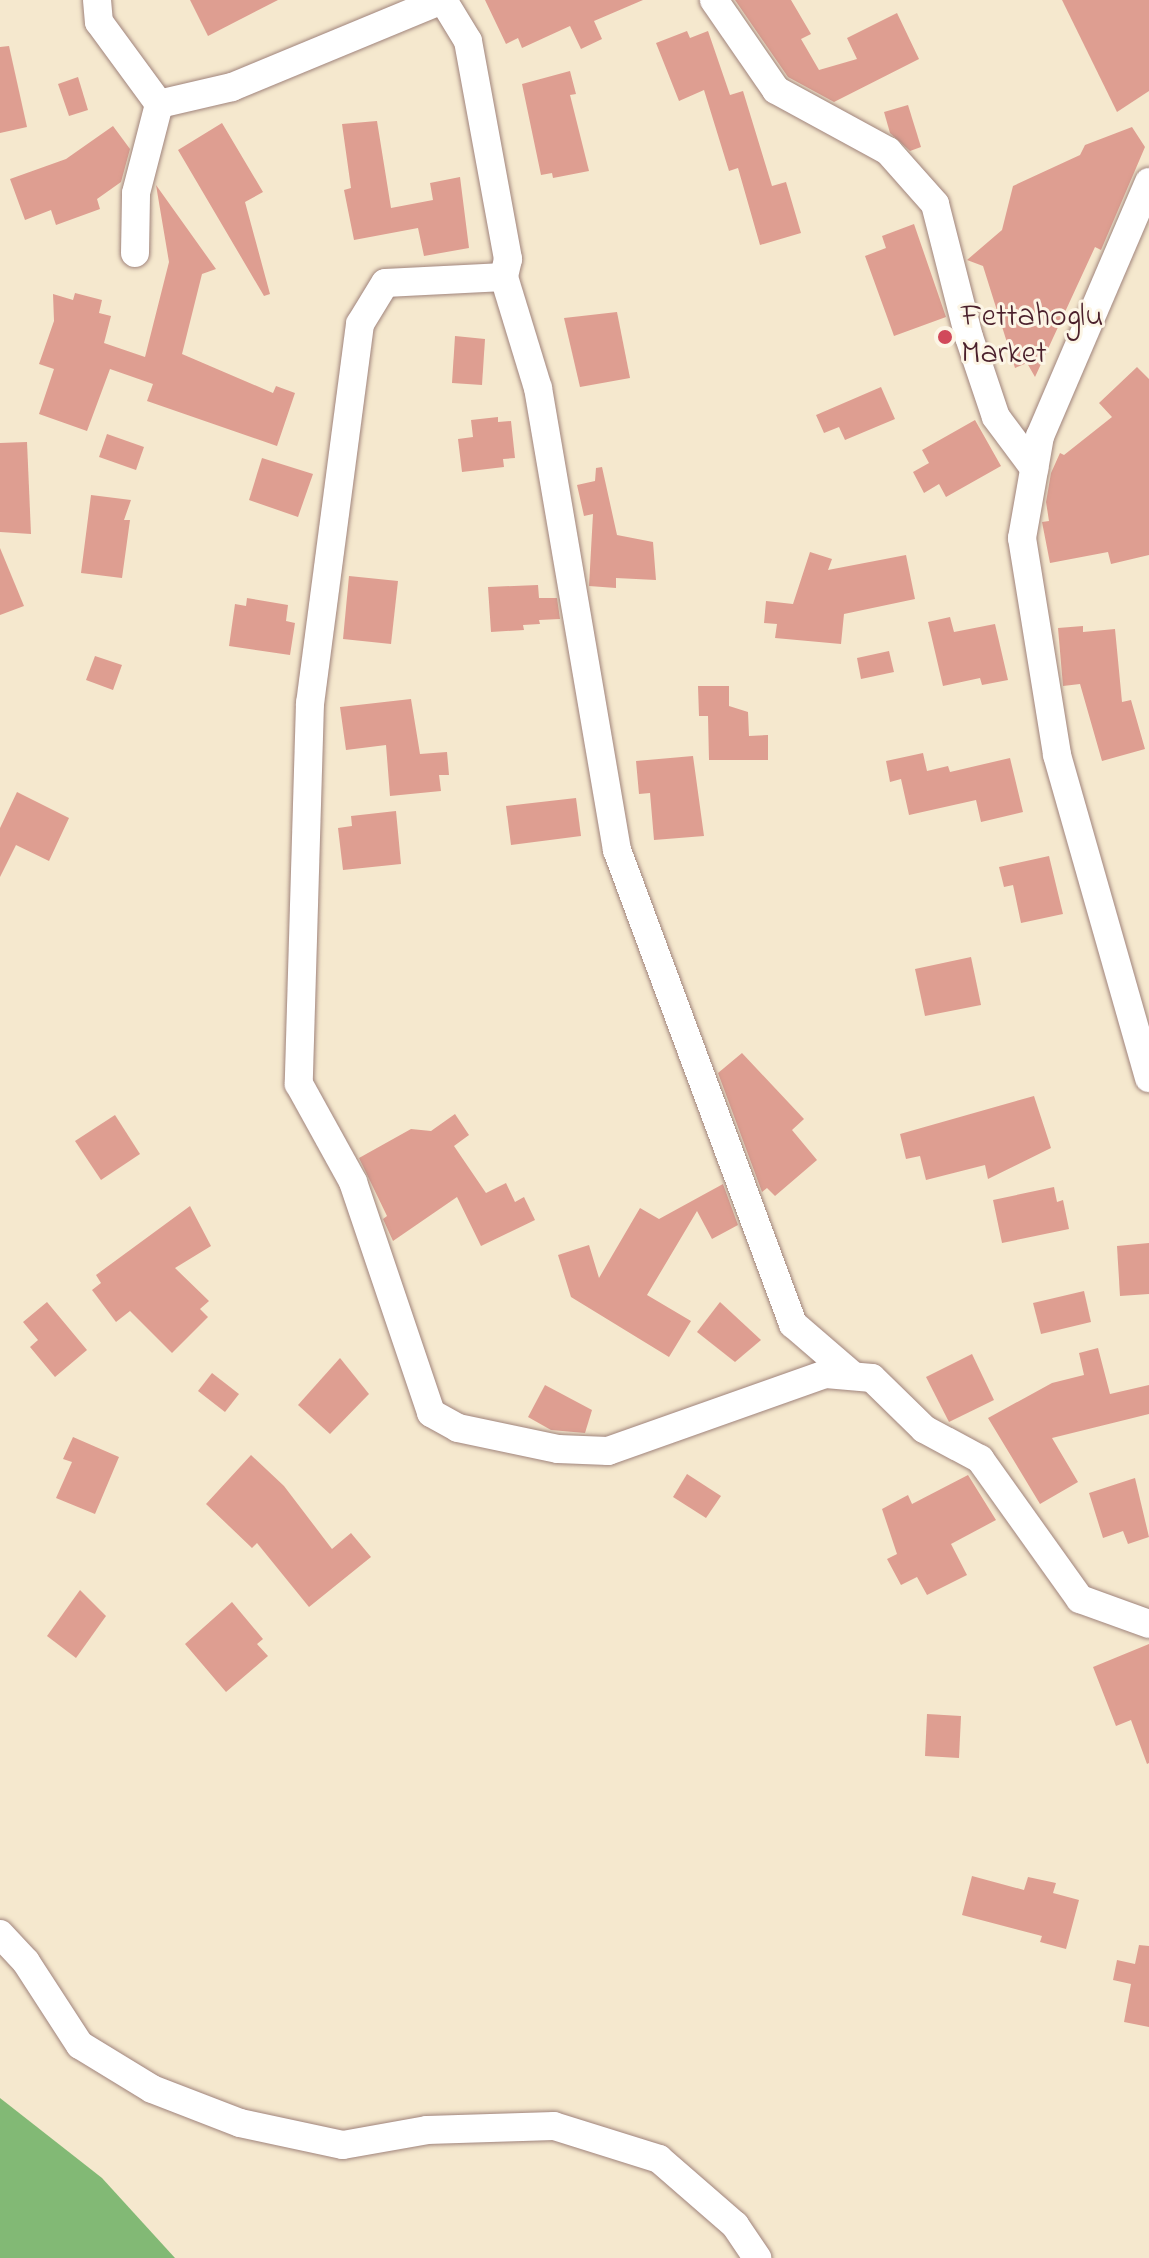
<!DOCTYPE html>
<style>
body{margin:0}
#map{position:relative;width:1149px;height:2258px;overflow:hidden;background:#f5e8ce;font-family:"Indie Flower",sans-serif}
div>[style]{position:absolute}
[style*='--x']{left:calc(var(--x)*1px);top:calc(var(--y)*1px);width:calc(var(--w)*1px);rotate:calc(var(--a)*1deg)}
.forest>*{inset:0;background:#82b975}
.building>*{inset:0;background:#de9e91}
.roads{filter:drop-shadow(0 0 2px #a0847c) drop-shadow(0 0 2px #a0847c)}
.minor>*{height:28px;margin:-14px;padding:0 14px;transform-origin:14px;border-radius:14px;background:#fff}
.dots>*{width:22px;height:22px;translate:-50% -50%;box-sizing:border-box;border:4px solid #fcf5e5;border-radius:50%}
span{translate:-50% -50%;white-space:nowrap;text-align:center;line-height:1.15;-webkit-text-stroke:6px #fcf5e5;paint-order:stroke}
.poi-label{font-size:32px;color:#4a1f2b}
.left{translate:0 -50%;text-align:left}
</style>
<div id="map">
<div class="forest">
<div style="clip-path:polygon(0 2098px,102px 2178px,175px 2258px,0 2258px)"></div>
</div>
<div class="building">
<div style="clip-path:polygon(190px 0,278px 0,208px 36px)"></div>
<div style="clip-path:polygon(485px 0,643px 0,594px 21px,602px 39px,581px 49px,570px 26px,522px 48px,518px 38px,506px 44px)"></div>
<div style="clip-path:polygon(735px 0,791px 0,811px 34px,801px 39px,819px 70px,857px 59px,847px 38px,897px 13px,919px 59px,834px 102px,788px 77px)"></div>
<div style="clip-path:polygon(1062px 0,1149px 0,1149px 91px,1117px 112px)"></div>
<div style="clip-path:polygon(687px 31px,690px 38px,708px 31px,730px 95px,743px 91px,772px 186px,786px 182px,801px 233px,760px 245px,738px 168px,729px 171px,704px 90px,679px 101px,656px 43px)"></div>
<div style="clip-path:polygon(9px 46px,27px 127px,0 133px,0 47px)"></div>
<div style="clip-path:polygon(570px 71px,576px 94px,570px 95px,589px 171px,553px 178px,552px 173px,541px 175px,522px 84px)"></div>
<div style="clip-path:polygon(78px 77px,88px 110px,69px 116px,58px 84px)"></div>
<div style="clip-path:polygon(908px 105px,921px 147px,910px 151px,890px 133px,884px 112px)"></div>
<div style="clip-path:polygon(377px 121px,391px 208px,433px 200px,430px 183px,460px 177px,469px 248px,424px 256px,418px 228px,354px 240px,344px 190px,351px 188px,342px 124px)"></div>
<div style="clip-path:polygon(222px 123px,263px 192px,245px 202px,270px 294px,264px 296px,178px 150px)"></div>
<div style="clip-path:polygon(113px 126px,130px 149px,121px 182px,97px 199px,100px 209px,56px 225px,51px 210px,25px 220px,10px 179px,66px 159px)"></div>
<div style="clip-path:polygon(1132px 127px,1145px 147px,1101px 250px,1095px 247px,1035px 377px,1027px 363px,1015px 368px,983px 266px,967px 260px,1002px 230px,1013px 186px,1080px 155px,1085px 145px)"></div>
<div style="clip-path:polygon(156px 185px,216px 269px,202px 274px,182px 354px,273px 393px,276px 386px,295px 393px,277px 446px,147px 401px,153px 384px,110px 369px,87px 431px,39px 414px,54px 369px,39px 364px,54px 321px,53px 294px,73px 300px,75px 293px,102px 300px,99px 313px,111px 316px,104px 343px,145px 357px,169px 262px)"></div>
<div style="clip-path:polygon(914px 224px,946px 317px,894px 336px,865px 256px,886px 248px,882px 236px)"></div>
<div style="clip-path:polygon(617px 312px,630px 378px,580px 387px,564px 318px)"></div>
<div style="clip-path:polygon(455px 336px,485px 339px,482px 385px,452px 383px)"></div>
<div style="clip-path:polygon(1137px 367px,1149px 379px,1149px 555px,1111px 564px,1108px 552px,1050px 563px,1042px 522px,1049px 521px,1046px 502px,1051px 473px,1060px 453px,1064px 455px,1112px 417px,1099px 403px)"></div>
<div style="clip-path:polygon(881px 387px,895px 419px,845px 440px,839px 427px,824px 433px,816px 415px)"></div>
<div style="clip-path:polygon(498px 417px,498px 422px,511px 421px,515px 458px,503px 459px,504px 467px,462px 472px,458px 439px,473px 437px,471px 420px)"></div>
<div style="clip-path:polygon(975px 420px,1001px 466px,946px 497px,939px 484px,924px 493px,913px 472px,929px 463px,922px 450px)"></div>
<div style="clip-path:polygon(107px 434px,144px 447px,136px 470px,99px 457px)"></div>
<div style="clip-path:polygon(27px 442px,31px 534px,0 532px,0 443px)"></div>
<div style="clip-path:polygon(262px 458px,313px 474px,298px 517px,249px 500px)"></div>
<div style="clip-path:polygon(602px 467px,617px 535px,653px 542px,656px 580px,616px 578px,616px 588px,589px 586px,593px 514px,584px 516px,577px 485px,595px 481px,596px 468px)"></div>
<div style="clip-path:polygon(91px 495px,131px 500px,124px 520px,130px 520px,122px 578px,81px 573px)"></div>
<div style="clip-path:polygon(0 548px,24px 606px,0 615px)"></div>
<div style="clip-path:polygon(810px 552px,832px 559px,828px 570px,906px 555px,915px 599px,844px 614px,841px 644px,775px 638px,777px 624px,764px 623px,766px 601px,793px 604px)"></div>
<div style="clip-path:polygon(349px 576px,398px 581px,391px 644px,343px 639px)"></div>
<div style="clip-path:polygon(538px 585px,539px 598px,557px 598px,560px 619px,539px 620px,540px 624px,523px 625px,524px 630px,491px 632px,488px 587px)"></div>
<div style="clip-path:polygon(247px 598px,288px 605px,286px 621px,295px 623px,290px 655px,229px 646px,235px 604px,246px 606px)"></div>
<div style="clip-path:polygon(950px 617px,954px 632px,995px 624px,1008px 680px,982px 685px,980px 678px,943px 686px,928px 622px)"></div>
<div style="clip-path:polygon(1083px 626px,1083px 632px,1115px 629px,1122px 702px,1131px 700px,1145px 749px,1102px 761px,1080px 684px,1063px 686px,1058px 628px)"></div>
<div style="clip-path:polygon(889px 651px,894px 672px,861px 679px,857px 658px)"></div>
<div style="clip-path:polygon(95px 656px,122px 665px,113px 690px,86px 680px)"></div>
<div style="clip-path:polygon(698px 686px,729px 686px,729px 706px,748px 712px,749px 736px,768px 735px,768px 760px,709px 760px,708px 716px,699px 716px)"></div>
<div style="clip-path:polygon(411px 699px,420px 754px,447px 752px,449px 775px,439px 775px,441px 791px,390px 796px,386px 745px,346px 750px,340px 707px)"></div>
<div style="clip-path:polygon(923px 753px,927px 771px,948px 766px,950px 772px,1010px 758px,1023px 812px,981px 822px,976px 800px,909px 815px,901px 779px,890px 782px,886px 761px)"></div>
<div style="clip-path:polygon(693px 756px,704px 836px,654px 840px,650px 793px,639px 794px,636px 761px)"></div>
<div style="clip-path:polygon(17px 792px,69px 818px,49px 861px,16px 845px,0 877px,0 828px)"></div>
<div style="clip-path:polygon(576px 798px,581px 836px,511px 845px,506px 806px)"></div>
<div style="clip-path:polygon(396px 811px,401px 864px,343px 870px,338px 828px,352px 826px,351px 816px)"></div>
<div style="clip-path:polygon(1049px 856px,1063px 914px,1021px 923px,1013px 885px,1004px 887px,999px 867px)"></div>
<div style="clip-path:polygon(971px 957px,981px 1005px,925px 1016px,915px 969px)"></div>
<div style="clip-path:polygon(742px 1053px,804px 1119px,792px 1130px,817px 1160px,775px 1196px,767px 1188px,762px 1192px,718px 1073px)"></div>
<div style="clip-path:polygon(1034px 1096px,1051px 1148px,988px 1179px,985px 1165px,926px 1180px,920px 1156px,906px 1159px,900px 1134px)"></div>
<div style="clip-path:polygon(455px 1114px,469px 1135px,454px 1146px,486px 1193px,506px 1183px,515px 1202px,524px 1197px,535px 1220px,481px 1246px,457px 1197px,393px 1241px,383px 1219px,387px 1216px,359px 1158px,411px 1129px,431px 1131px)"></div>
<div style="clip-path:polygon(115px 1115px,140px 1154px,101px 1180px,75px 1141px)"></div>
<div style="clip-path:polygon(723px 1184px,738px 1225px,712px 1239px,697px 1211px,647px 1295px,691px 1321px,669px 1357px,571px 1297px,558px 1255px,589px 1245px,599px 1278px,640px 1208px,659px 1219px)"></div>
<div style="clip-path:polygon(1054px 1187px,1057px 1202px,1063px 1200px,1069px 1229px,1002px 1243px,993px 1200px)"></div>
<div style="clip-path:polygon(190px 1206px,211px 1246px,175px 1268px,209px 1301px,200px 1309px,208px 1317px,172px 1353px,130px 1311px,116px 1322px,92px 1290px,101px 1283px,96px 1275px)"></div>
<div style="clip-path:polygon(1149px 1243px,1149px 1294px,1120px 1296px,1117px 1246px)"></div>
<div style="clip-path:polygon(1084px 1291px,1091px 1322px,1041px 1334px,1033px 1303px)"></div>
<div style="clip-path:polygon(47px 1302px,87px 1350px,55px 1377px,30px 1347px,38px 1340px,23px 1322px)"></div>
<div style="clip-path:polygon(720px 1302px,761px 1340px,735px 1362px,697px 1332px)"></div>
<div style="clip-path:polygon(1098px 1348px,1110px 1394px,1149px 1385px,1149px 1414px,1052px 1438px,1078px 1482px,1040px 1504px,988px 1418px,1052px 1383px,1084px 1375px,1079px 1353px)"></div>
<div style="clip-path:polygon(972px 1354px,994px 1400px,949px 1422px,926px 1377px)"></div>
<div style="clip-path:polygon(340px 1358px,369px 1394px,330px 1434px,298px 1405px)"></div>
<div style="clip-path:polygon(212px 1373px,239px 1394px,225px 1412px,198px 1391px)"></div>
<div style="clip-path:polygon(545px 1385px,592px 1410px,585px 1433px,551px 1430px,528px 1417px)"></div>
<div style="clip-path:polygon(73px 1437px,119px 1457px,95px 1514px,56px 1498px,72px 1462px,63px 1459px)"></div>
<div style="clip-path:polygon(251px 1455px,284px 1486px,332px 1549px,351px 1533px,371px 1557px,309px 1607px,257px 1543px,252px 1548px,206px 1504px)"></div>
<div style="clip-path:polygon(687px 1474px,721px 1496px,706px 1518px,673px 1497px)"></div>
<div style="clip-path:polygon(968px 1475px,996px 1520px,951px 1544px,967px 1575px,927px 1595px,917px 1577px,901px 1585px,887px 1559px,897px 1554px,882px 1509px,908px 1495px,912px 1504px)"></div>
<div style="clip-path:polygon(1135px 1478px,1149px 1537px,1128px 1544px,1123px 1531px,1103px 1538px,1089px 1493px)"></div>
<div style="clip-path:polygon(80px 1590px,106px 1616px,76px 1658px,47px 1636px)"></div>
<div style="clip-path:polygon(232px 1602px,263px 1639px,257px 1644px,268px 1656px,226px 1692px,185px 1644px)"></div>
<div style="clip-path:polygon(1149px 1644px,1149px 1763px,1147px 1764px,1131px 1720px,1116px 1726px,1093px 1667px)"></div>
<div style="clip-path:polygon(927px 1714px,961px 1716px,959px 1758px,925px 1756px)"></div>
<div style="clip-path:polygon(972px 1876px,1024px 1890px,1028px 1877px,1056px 1883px,1053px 1893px,1079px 1900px,1066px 1949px,1040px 1942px,1042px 1936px,962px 1915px)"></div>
<div style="clip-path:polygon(1139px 1945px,1149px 1946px,1149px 2027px,1124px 2022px,1131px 1984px,1113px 1980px,1117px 1960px,1135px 1964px)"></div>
</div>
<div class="roads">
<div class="minor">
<div style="--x:97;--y:0;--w:22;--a:85"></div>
<div style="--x:99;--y:22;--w:102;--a:53.8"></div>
<div style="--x:443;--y:0;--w:48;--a:58.6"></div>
<div style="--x:468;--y:41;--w:222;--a:79.6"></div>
<div style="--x:508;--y:259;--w:18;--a:103"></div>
<div style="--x:504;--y:277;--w:116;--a:73"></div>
<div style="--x:538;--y:388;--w:469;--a:80.3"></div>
<div style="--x:617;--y:850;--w:506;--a:69.63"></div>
<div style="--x:793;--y:1324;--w:77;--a:40.8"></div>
<div style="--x:714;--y:0;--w:109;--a:55.4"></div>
<div style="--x:776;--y:90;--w:128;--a:28.6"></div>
<div style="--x:888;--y:151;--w:71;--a:48.4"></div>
<div style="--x:935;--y:204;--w:137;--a:75.7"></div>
<div style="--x:969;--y:337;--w:84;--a:71.4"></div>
<div style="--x:996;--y:417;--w:64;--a:53.3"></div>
<div style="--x:159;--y:104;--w:75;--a:-13.1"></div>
<div style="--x:232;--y:87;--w:227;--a:-22.5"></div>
<div style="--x:1149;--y:182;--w:276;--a:113.2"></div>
<div style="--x:1040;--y:436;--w:104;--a:100"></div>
<div style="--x:1022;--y:538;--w:220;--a:80.8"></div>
<div style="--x:1057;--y:755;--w:336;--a:74.1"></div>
<div style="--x:135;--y:253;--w:60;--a:-89"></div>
<div style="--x:136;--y:193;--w:92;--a:-75.5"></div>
<div style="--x:504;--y:277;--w:119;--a:177.1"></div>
<div style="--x:385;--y:283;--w:48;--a:121.4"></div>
<div style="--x:360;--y:324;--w:382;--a:97.5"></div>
<div style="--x:310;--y:703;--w:381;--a:91.7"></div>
<div style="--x:299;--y:1084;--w:112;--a:61.1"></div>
<div style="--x:353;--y:1182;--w:244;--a:71.3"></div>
<div style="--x:431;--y:1413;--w:31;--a:29"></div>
<div style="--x:458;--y:1428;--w:102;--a:11.9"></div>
<div style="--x:558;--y:1449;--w:50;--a:2.3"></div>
<div style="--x:608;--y:1451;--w:231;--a:-19.5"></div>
<div style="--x:826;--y:1374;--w:46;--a:5"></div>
<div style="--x:872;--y:1378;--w:73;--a:44.4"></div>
<div style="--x:924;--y:1429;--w:64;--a:28.2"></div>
<div style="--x:980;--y:1459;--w:172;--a:54.5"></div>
<div style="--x:1080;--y:1599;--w:73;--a:19.9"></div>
<div style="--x:0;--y:1934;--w:38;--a:47"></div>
<div style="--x:26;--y:1962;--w:99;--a:57"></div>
<div style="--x:80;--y:2045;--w:84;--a:31.4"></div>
<div style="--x:152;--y:2089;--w:94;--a:21.1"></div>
<div style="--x:240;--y:2123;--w:105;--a:12.1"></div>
<div style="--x:343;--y:2145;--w:85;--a:-10.1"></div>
<div style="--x:427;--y:2130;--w:127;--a:-1.8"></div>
<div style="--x:554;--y:2126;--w:110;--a:17.4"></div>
<div style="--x:659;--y:2159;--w:101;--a:41"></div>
<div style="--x:735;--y:2225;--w:40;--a:56"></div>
</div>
</div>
<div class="dots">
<div style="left:945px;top:337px;background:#d1495b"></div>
</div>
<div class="poi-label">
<span class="left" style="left:961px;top:337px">Fettahoglu<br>Market</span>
</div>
</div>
